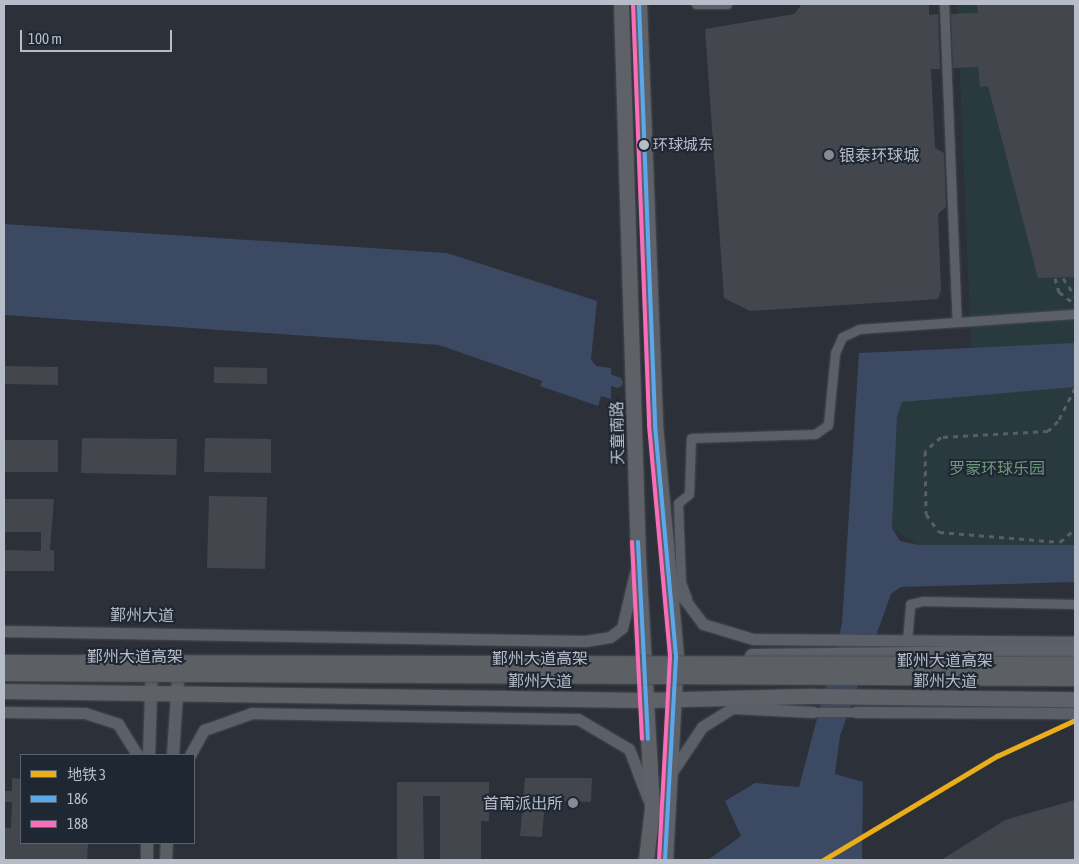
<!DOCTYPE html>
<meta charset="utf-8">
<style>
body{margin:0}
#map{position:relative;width:1079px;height:864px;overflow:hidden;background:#2c3038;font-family:"Asap Condensed","Noto Sans SC",sans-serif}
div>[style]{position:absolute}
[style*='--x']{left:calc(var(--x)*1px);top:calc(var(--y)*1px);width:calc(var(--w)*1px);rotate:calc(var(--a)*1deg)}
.green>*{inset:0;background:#293a3e}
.water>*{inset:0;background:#3b4962}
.canal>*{height:11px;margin:-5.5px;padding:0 5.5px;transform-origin:5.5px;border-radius:5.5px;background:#3b4962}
.building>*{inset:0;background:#43464d}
.roads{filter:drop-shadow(0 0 1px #484b51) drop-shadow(0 0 1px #484b51)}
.minor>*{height:9px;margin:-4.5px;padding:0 4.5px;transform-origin:4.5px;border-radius:4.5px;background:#5b5f67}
.tertiary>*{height:11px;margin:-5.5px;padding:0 5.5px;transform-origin:5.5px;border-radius:5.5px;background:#5b5f67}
.secondary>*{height:12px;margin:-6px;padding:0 6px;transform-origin:6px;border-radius:6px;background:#5a5e65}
.primary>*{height:15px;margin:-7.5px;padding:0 7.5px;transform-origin:7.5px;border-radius:7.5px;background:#5e6268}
.rail>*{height:3px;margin-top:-1.5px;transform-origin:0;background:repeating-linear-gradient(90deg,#5a5e64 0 5px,transparent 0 10px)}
.bridges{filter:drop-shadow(0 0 1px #494d53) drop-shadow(0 0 1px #494d53)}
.trunk-bridge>*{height:15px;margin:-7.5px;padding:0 7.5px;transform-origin:7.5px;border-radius:7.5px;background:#5c6064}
.bus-1>*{height:4px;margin:-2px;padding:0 2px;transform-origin:2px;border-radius:2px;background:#5aa8eb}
.bus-2>*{height:4px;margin:-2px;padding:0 2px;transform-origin:2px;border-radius:2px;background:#fb6dba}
.metro-1>*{height:5px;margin:-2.5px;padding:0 2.5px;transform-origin:2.5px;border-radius:2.5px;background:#eaae1a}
.dots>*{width:14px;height:14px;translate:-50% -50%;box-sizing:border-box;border:2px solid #1f2733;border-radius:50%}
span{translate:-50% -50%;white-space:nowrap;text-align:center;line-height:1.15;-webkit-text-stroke:4px #1f2733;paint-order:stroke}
.bus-label{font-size:15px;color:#b6bdc9}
.left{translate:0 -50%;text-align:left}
.poi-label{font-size:16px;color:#b6bdc9}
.right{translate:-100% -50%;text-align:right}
.street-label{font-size:16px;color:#b6bdc9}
.park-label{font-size:16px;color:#6e9979}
.frame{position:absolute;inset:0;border:5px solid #b6bdc9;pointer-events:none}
.legend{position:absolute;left:20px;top:754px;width:175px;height:90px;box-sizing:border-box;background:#1f2733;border:1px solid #5b636f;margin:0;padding:6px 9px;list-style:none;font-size:15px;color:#b6bdc9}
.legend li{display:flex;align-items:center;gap:10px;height:25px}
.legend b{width:25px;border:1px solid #5b636f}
.scale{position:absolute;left:20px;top:30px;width:152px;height:22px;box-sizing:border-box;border:2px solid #b6bdc9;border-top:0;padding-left:6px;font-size:15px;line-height:18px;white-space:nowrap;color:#b6bdc9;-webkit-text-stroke:4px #1f2733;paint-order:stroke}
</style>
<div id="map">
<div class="green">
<div style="clip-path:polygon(957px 4px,1075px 4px,1075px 545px,919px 545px,892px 528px,897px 416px,902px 402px,973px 393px)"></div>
</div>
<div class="water">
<div style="clip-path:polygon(4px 224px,447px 253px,597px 301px,591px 359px,596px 366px,611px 368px,611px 399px,601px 396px,598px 406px,540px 386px,542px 381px,439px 345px,4px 315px)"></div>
<div style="clip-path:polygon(1075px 343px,1075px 387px,902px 402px,897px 417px,892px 528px,900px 541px,919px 545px,1075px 545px,1075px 582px,901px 587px,891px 594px,840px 736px,835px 774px,863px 782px,862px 860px,708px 860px,741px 836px,725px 801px,755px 783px,799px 787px,842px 624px,859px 353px)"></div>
</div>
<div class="canal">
<div style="--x:597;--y:375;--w:21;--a:19"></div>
</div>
<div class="building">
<div style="clip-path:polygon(802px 4px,929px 4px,929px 15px,938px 14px,940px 69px,931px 69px,935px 148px,944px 153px,946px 207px,938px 214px,941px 291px,938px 299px,750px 311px,724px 298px,705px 29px,794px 14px)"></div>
<div style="clip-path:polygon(977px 4px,1075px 4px,1075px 277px,1038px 278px,988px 86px,980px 87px,978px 67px,953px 68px,951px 14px,978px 13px)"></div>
<div style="clip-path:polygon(4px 366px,58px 367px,58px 385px,4px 384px)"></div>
<div style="clip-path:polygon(214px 367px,267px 368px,267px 384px,214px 383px)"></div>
<div style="clip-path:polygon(82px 438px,177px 439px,176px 475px,81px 473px)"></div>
<div style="clip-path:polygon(205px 438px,271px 439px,271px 473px,204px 472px)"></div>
<div style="clip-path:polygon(4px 440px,58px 440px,58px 472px,4px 472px)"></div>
<div style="clip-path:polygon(209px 496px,267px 497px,265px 569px,207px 568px)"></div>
<div style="clip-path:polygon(4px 499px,54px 499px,50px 550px,54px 550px,54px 571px,4px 571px,4px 550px,41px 551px,41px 532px,4px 532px)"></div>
<div style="clip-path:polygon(12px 778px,21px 779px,21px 843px,88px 843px,87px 860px,4px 860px,4px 828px,11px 828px,12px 802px,4px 802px,4px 791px,12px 791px)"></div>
<div style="clip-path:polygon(525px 778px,592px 778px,591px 802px,545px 801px,542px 837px,520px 836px)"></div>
<div style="clip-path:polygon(397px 782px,489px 782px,489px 821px,481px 821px,481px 860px,440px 860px,440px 796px,423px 796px,424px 860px,397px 860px)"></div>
<div style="clip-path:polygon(1075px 800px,1075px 860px,941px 860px,1005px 820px)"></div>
</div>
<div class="roads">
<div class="minor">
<div style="--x:696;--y:4;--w:31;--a:0"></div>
<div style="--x:944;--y:4;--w:318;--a:87.7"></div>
<div style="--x:687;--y:598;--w:17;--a:-111"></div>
<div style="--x:681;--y:582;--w:79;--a:-92.2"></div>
<div style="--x:678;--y:503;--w:14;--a:-39"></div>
<div style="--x:689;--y:494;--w:56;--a:-88"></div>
<div style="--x:691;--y:438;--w:124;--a:-1.8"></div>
<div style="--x:815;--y:434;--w:16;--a:-35"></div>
<div style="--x:828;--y:425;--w:72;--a:-84.4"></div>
<div style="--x:835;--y:353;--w:17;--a:-66"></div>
<div style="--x:842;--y:337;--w:19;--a:-25"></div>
<div style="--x:859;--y:329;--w:217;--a:-4"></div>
<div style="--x:907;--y:641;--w:37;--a:-85"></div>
<div style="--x:910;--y:604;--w:13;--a:-13"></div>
<div style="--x:923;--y:601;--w:152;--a:1.1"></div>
<div style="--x:813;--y:712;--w:43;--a:0"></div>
</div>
<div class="tertiary">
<div style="--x:670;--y:580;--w:55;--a:53.1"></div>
<div style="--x:703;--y:624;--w:52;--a:16.7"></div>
<div style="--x:753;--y:639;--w:322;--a:0.5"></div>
<div style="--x:4;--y:631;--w:581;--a:0.99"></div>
<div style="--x:585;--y:641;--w:25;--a:-9"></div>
<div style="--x:610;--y:637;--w:15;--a:-37"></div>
<div style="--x:622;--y:628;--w:57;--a:-76.7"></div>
<div style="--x:4;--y:712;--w:81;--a:0.7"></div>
<div style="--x:85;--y:713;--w:35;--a:18"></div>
<div style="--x:118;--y:724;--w:36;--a:58"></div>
<div style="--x:856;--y:712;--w:219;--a:0.3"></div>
<div style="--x:190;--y:755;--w:29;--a:-61"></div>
<div style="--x:204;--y:730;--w:51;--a:-19.5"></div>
<div style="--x:252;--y:713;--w:326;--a:1.1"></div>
<div style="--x:578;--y:719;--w:59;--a:30.5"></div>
<div style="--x:629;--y:749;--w:53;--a:69.2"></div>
<div style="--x:672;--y:772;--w:54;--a:-56.3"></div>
<div style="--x:702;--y:727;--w:36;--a:-32"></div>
<div style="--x:733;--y:708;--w:80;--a:2.9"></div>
</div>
<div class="secondary">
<div style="--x:149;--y:755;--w:89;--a:-88.1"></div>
<div style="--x:173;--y:755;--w:90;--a:-86.2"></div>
<div style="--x:147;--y:860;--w:17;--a:-90"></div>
<div style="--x:166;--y:860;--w:17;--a:-87"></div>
</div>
<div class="primary">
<div style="--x:621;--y:4;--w:553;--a:88.24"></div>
<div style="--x:638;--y:557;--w:251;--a:86.8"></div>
<div style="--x:652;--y:808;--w:52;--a:96.6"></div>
<div style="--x:639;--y:4;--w:421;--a:87.8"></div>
<div style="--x:655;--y:425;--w:233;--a:84.8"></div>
<div style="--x:676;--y:657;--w:203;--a:93.1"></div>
<div style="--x:752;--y:656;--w:323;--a:-0.7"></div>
<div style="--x:4;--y:691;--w:641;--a:0.8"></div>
<div style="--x:645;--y:700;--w:169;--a:-1.4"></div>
<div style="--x:814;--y:696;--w:261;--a:0.7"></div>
</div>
</div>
<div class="rail">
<div style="--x:1055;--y:278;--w:15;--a:74"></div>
<div style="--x:1059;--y:292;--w:20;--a:37"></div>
<div style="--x:1063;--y:278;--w:22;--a:56"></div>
<div style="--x:1075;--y:388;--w:37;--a:117"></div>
<div style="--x:1058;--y:421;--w:14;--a:135"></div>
<div style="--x:1048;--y:431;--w:107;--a:176.8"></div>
<div style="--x:941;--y:437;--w:21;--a:139"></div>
<div style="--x:925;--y:451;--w:63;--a:89.1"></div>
<div style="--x:926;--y:514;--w:22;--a:54"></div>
<div style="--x:939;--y:532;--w:121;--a:4.7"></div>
<div style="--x:1060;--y:542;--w:20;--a:-41"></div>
</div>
<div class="bridges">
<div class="trunk-bridge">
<div style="--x:4;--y:662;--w:1071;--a:0.11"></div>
<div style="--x:4;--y:673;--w:1071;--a:0.27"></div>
</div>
</div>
<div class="bus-1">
<div style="--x:639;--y:4;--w:421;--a:87.8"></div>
<div style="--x:655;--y:425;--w:233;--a:84.8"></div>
<div style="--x:676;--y:657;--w:203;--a:93.1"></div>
<div style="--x:638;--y:542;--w:197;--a:87.1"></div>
</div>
<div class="bus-2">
<div style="--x:633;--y:4;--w:421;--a:87.8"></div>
<div style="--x:649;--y:425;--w:233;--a:84.8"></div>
<div style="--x:670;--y:657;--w:203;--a:93.1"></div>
<div style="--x:632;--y:542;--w:197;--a:87.1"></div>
</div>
<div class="metro-1">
<div style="--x:823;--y:860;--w:203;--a:-30.9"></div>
<div style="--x:997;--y:756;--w:86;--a:-24.8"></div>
</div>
<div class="dots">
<div style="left:644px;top:145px;background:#b6bdc9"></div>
<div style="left:829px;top:155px;background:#868c96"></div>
<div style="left:573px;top:803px;background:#868c96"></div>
</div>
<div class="bus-label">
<span class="left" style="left:653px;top:145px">环球城东</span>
</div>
<div class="poi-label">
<span class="left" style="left:839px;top:155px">银泰环球城</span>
<span class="right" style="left:563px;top:803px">首南派出所</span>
</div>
<div class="street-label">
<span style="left:617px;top:433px;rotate:-91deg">天童南路</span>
<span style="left:142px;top:615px;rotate:1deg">鄞州大道</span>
<span style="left:135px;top:656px">鄞州大道高架</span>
<span style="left:540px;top:658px">鄞州大道高架</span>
<span style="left:945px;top:660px">鄞州大道高架</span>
<span style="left:540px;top:681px;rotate:1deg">鄞州大道</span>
<span style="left:945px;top:681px;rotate:1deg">鄞州大道</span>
</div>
<div class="park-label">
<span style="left:997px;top:468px">罗蒙环球乐园</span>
</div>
<div class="frame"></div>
<ul class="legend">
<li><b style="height:6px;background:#eaae1a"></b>地铁 3</li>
<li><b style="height:6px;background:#5aa8eb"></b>186</li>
<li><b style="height:6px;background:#fb6dba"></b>188</li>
</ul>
<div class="scale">100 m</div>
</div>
